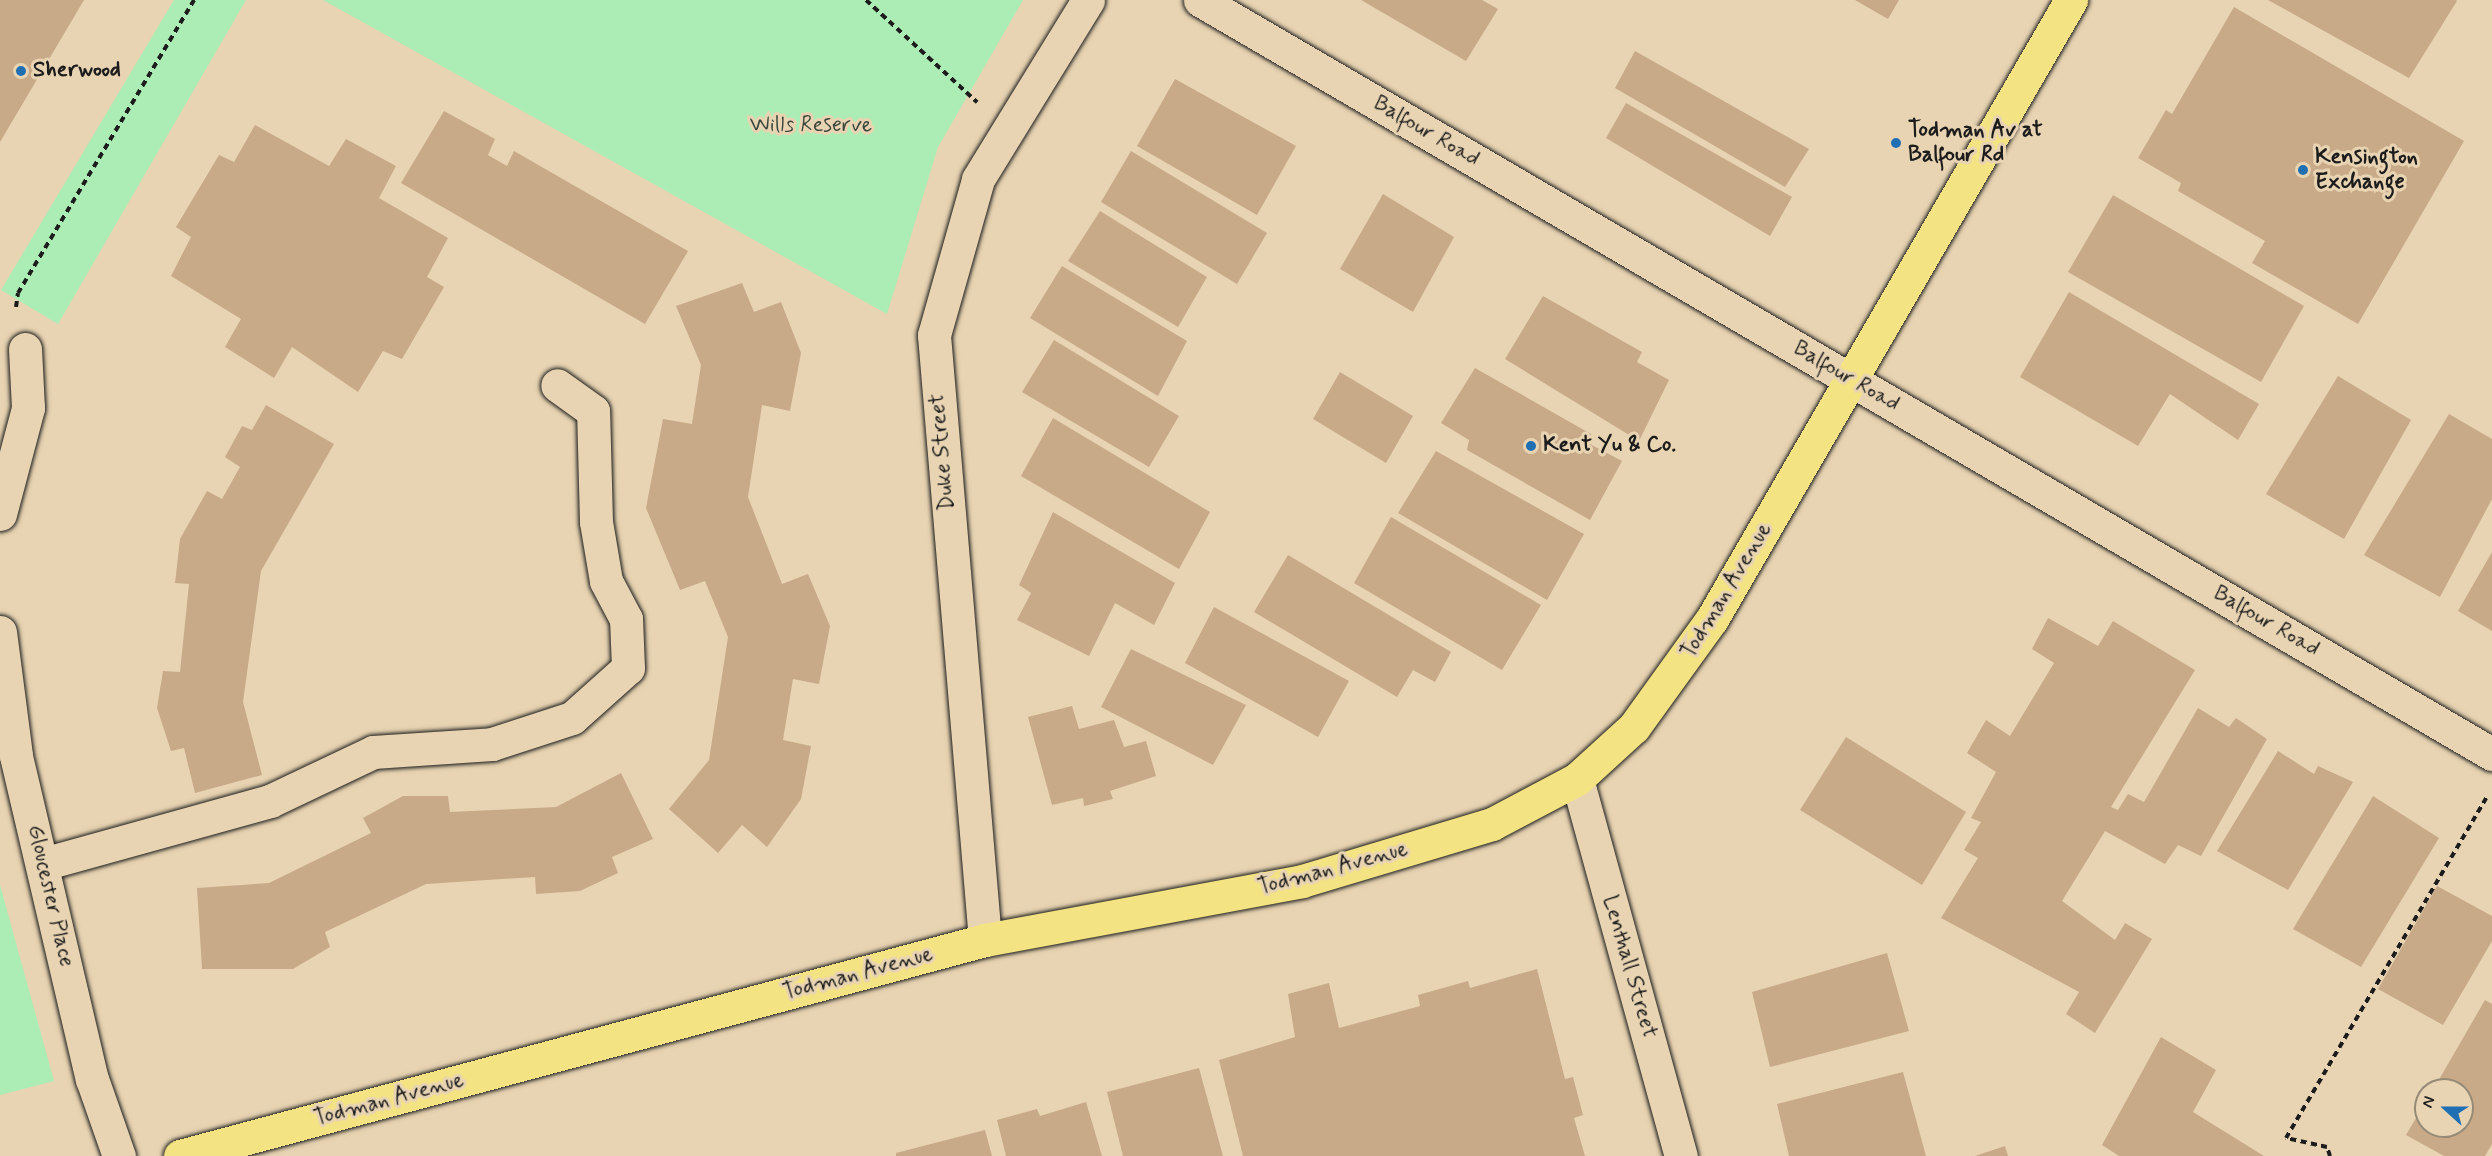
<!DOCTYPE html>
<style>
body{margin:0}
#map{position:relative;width:2492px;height:1156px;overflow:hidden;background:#e8d4b2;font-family:Mynerve,sans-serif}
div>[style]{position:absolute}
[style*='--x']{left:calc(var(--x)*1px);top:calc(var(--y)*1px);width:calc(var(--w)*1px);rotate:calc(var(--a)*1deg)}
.green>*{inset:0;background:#acecb5}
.building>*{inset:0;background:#c8aa88}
.path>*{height:4px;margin-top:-2px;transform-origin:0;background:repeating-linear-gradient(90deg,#1c1c1c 0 6px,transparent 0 10.5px)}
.roads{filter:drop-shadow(0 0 2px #1c1c1c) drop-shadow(0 0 2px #1c1c1c)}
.minor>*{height:33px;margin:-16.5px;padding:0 16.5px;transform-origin:16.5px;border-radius:16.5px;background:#e8d4b2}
.major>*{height:33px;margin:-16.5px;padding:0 16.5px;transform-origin:16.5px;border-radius:16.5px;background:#f4e382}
.dots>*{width:16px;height:16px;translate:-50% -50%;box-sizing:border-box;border:3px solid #e8d4b2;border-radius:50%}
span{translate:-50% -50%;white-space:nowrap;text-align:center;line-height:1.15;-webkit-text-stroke:6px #e8d4b2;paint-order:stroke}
.poi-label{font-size:22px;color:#1c1c1c;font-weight:700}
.left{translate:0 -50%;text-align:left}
.park-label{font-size:22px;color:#39463b}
.street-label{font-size:22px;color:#1c1c1c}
.north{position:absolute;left:2414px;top:1078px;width:60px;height:60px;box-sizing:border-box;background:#e8d4b2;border:2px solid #968a76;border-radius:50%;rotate:291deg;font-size:16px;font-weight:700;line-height:24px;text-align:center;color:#1c1c1c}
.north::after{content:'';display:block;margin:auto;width:21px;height:27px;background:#1f6fb2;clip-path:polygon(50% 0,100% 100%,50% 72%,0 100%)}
</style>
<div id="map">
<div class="green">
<div style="clip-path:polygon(174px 0,246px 0,58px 324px,1px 290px)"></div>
<div style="clip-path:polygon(323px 0,1023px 0,938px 147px,887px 314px)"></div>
<div style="clip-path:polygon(0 885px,54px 1081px,0 1095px)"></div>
</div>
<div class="building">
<div style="clip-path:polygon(0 0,84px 0,0 142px)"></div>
<div style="clip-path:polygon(1361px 0,1482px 0,1498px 9px,1466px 61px)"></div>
<div style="clip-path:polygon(1855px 0,1899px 0,1888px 19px)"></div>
<div style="clip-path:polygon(2268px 0,2456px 0,2457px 1px,2409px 78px)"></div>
<div style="clip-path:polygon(2234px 7px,2464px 141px,2358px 324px,2252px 263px,2265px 241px,2178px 191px,2181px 183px,2138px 158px,2166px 110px,2172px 114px)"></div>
<div style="clip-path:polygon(1635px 51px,1809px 149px,1785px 187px,1615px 88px)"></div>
<div style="clip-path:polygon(1175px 79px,1296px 146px,1257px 215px,1137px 146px)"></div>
<div style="clip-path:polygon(1626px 103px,1792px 197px,1770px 236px,1606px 138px)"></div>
<div style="clip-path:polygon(444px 111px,495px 139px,488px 155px,507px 166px,514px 151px,688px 251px,645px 324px,401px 183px)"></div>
<div style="clip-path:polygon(255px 125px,329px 166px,346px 139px,396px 166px,379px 198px,448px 238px,427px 277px,444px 287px,402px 359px,383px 351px,358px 392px,292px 347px,274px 378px,225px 347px,241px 319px,171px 276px,191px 237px,176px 227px,219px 155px,234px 162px)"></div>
<div style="clip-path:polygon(1131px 151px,1267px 233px,1237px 284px,1101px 202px)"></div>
<div style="clip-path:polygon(1383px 194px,1454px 237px,1413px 312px,1340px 269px)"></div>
<div style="clip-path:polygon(2113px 195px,2304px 306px,2261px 382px,2068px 272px)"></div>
<div style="clip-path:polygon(1100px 211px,1207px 277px,1178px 327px,1068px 261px)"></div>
<div style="clip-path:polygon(1062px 266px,1187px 341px,1158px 396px,1030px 318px)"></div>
<div style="clip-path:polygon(742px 283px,754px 312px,781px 302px,801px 353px,790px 411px,762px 405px,748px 497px,782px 584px,808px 574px,830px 626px,819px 684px,793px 679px,783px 740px,811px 746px,801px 799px,767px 847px,742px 825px,718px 853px,669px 809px,709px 760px,728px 637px,705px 581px,680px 590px,646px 508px,663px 419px,692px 424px,701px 365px,676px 306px)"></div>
<div style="clip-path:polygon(2069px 292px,2259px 404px,2238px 440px,2170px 394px,2138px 446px,2020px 377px)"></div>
<div style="clip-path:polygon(1543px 296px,1642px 352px,1637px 362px,1669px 380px,1639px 441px,1505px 359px)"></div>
<div style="clip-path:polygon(1054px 340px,1179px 416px,1149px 467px,1022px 392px)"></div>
<div style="clip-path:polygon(1475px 368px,1591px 434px,1588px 443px,1622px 461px,1590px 520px,1467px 450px,1469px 440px,1441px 423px)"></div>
<div style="clip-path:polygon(1340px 372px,1413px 416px,1386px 463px,1313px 419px)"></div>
<div style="clip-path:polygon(2338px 376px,2411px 420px,2344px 539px,2266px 494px)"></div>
<div style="clip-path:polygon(266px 405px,334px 444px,261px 571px,243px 702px,262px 775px,195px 793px,184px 748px,171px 751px,157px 708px,163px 671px,180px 672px,189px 584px,175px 583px,180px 539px,207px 491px,222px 499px,240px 467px,225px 457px,242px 426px,252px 430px)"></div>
<div style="clip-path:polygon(2449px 414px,2492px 439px,2492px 499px,2440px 597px,2364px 555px)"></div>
<div style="clip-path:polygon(1053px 418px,1210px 512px,1179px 569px,1021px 476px)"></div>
<div style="clip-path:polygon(1436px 451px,1584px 534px,1547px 600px,1398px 513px)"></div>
<div style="clip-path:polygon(1053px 512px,1175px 583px,1154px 625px,1115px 603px,1089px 656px,1017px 620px,1031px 593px,1019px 585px)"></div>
<div style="clip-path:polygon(1391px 517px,1541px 605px,1502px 670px,1354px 583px)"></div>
<div style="clip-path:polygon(2492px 552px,2492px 631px,2458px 611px)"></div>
<div style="clip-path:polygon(1288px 555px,1451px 652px,1435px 682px,1413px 670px,1397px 697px,1254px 612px)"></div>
<div style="clip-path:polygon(1214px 607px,1349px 681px,1318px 737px,1185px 663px)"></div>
<div style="clip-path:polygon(2048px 618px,2098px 646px,2113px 621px,2195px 670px,2111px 807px,2118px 810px,2128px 794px,2144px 802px,2198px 708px,2229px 727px,2236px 718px,2267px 739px,2201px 856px,2178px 845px,2165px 864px,2105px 831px,2062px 901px,2115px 940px,2125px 923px,2152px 939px,2095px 1033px,2066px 1014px,2079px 992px,1941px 918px,1978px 858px,1964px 850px,1981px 822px,1971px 818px,1996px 772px,1967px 753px,1986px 720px,2010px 736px,2054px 663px,2032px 649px)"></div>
<div style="clip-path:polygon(1131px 649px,1246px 705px,1213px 765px,1101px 707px)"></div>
<div style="clip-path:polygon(1072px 706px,1079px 729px,1114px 720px,1124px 747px,1146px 741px,1156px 776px,1110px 791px,1113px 799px,1084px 806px,1083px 798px,1052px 805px,1028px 717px)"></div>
<div style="clip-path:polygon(1846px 737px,1966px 812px,1922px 885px,1800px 810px)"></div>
<div style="clip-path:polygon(2278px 751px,2314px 774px,2318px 766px,2353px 782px,2288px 890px,2217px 851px)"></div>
<div style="clip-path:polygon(621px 773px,653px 839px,612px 857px,618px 873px,580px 891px,536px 894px,535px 877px,426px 884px,325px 932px,330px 947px,293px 969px,202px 969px,197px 888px,269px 883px,371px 833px,363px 818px,403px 796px,448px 796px,450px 812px,556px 807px)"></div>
<div style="clip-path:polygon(2373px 796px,2439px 838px,2361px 967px,2293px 929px)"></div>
<div style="clip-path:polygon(2437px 886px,2492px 916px,2492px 941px,2443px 1025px,2378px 989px)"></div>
<div style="clip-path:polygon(1887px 953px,1909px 1031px,1770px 1067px,1752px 992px)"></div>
<div style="clip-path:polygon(1537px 969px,1565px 1079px,1573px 1077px,1583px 1115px,1574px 1118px,1585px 1156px,1243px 1156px,1219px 1060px,1295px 1037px,1288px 994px,1329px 983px,1339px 1028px,1420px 1006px,1418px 995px,1468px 981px,1470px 988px)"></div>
<div style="clip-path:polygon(2485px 1000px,2492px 1004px,2492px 1144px,2485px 1156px,2444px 1156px,2406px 1135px,2426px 1101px,2426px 1126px,2462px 1126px,2462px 1090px,2433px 1090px)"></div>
<div style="clip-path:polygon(2161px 1037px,2216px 1070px,2193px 1112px,2264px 1156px,2119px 1156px,2102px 1145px)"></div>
<div style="clip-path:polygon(1199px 1068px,1223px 1156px,1123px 1156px,1107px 1092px)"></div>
<div style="clip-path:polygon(1903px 1072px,1926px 1156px,1789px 1156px,1777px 1104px)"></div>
<div style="clip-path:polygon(1086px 1102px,1102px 1156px,1006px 1156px,997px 1120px,1037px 1109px,1040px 1116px)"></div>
<div style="clip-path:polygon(985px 1130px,992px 1156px,896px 1156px,896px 1153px)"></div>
<div style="clip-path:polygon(2005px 1146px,2008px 1156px,1975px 1156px)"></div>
</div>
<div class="path">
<div style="--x:866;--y:0;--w:151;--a:42.6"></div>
<div style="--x:16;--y:307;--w:14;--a:-82"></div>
<div style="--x:18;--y:293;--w:342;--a:-59"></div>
<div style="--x:2330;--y:1156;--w:9;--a:-108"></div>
<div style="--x:2327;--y:1147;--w:42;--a:-167.6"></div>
<div style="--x:2286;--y:1138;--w:398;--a:-59.5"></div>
</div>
<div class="roads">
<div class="minor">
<div style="--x:1200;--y:0;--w:1496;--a:30.27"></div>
<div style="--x:0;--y:514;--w:110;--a:-75.2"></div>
<div style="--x:28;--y:408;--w:59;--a:-92.9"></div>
<div style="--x:0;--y:632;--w:125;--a:82.6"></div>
<div style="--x:16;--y:756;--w:332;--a:76.8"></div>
<div style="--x:92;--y:1079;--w:82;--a:70.7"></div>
<div style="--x:1577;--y:779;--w:391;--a:74.6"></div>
<div style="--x:43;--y:864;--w:236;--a:-15.5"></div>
<div style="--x:270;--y:801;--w:114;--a:-25.4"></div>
<div style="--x:373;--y:752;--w:119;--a:-3.8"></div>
<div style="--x:492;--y:744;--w:84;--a:-18"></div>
<div style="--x:572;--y:718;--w:75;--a:-41.8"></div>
<div style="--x:628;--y:668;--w:49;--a:-92.3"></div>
<div style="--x:626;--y:619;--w:43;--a:-117.8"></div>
<div style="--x:606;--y:581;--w:60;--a:-99.6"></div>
<div style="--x:596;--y:522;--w:111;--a:-91.5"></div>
<div style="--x:593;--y:411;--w:44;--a:-144.2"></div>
<div style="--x:985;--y:940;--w:607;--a:-94.82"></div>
<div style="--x:934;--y:335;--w:162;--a:-74.2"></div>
<div style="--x:978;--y:179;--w:210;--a:-58.4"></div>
</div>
<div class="major">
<div style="--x:180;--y:1156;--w:833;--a:-15.02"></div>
<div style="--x:985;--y:940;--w:322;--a:-10.5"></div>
<div style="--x:1302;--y:881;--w:198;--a:-16.7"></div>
<div style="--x:1492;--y:824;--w:96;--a:-27.9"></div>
<div style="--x:1577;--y:779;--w:77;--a:-42.4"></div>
<div style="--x:1634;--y:727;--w:133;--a:-54.2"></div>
<div style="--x:1712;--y:619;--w:716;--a:-59.89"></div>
</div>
</div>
<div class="dots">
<div style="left:21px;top:71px;background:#1f6fb2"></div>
<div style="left:1896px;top:143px;background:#1f6fb2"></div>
<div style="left:2303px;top:170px;background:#1f6fb2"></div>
<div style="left:1531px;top:446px;background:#1f6fb2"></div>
</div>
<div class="poi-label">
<span class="left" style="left:33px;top:71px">Sherwood</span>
<span class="left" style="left:1908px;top:143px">Todman Av at<br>Balfour Rd</span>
<span class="left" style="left:2315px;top:170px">Kensington<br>Exchange</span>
<span class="left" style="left:1543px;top:446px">Kent Yu &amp; Co.</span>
</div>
<div class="park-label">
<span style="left:811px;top:126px">Wills Reserve</span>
</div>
<div class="street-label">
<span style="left:1426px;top:132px;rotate:30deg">Balfour Road</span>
<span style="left:1846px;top:377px;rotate:30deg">Balfour Road</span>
<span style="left:943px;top:452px;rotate:-95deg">Duke Street</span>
<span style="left:1727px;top:591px;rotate:-59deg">Todman Avenue</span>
<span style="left:2266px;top:622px;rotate:30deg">Balfour Road</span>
<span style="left:1333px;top:869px;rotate:-15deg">Todman Avenue</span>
<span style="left:50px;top:896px;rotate:77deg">Gloucester Place</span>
<span style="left:1629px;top:967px;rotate:74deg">Lenthall Street</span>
<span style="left:858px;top:974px;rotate:-15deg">Todman Avenue</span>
<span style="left:389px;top:1100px;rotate:-15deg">Todman Avenue</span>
</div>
<div class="north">N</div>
</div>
